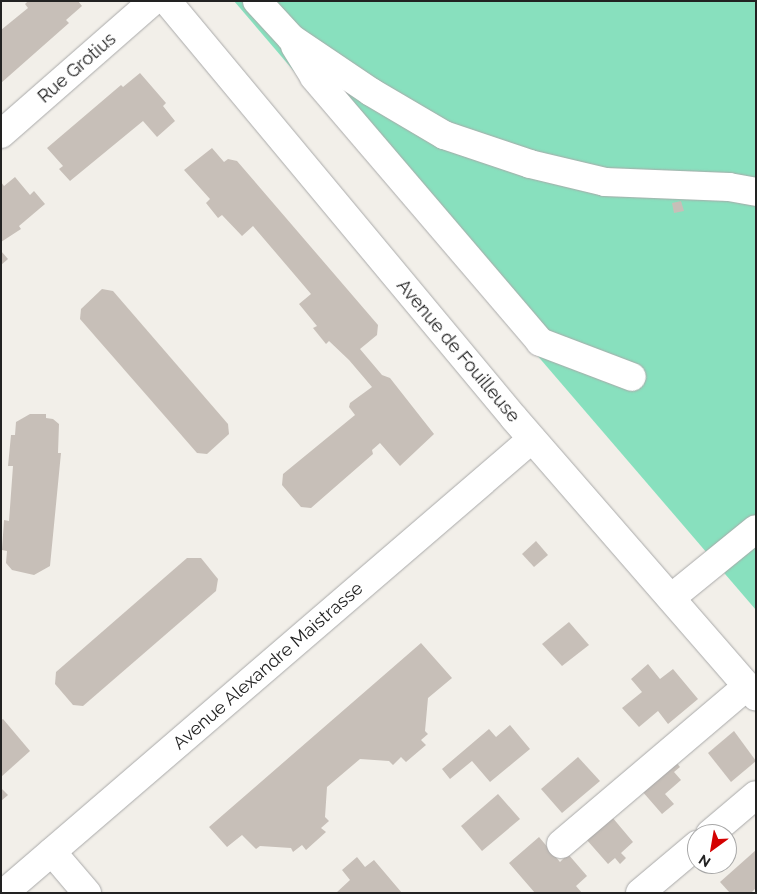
<!DOCTYPE html>
<style>
body{margin:0}
#map{position:relative;width:757px;height:894px;overflow:hidden;background:#f2efe9;font-family:Raleway,sans-serif}
div>[style]{position:absolute}
[style*='--x']{left:calc(var(--x)*1px);top:calc(var(--y)*1px);width:calc(var(--w)*1px);rotate:calc(var(--a)*1deg)}
.pitch>*{inset:0;background:#88e0be}
.building>*{inset:0;background:#c7bfb8}
.roads{filter:drop-shadow(0 0 1px #a9a9a9) drop-shadow(0 0 1px #a9a9a9)}
.minor>*{height:28px;margin:-14px;padding:0 14px;transform-origin:14px;border-radius:14px;background:#fff}
span{translate:-50% -50%;white-space:nowrap;text-align:center;line-height:1.15;-webkit-text-stroke:4px #fff;paint-order:stroke}
.street-label{font-size:18px;color:#222}
.frame{position:absolute;inset:0;border:2px solid #222;pointer-events:none}
.north{position:absolute;left:687px;top:824px;width:50px;height:50px;box-sizing:border-box;background:#fff;border:1px solid #a7a7a7;border-radius:50%;rotate:212deg;font-size:14px;font-weight:700;line-height:20px;text-align:center;color:#222}
.north::after{content:'';display:block;margin:auto;width:18px;height:22px;background:#d40000;clip-path:polygon(50% 0,100% 100%,50% 72%,0 100%)}
</style>
<div id="map">
<div class="pitch">
<div style="clip-path:polygon(234px 1px,756px 1px,756px 610px,530px 347px)"></div>
</div>
<div class="building">
<div style="clip-path:polygon(28px 1px,78px 1px,82px 6px,66px 20px,69px 23px,1px 83px,1px 30px,28px 8px,25px 4px)"></div>
<div style="clip-path:polygon(140px 73px,166px 103px,163px 106px,175px 121px,157px 137px,143px 121px,70px 181px,59px 169px,63px 166px,47px 148px,121px 85px,123px 87px)"></div>
<div style="clip-path:polygon(212px 148px,224px 162px,228px 159px,237px 161px,378px 325px,377px 335px,360px 349px,382px 375px,390px 378px,434px 434px,400px 466px,380px 443px,372px 450px,373px 454px,311px 508px,301px 507px,282px 485px,283px 474px,355px 415px,349px 407px,350px 403px,372px 387px,349px 360px,329px 341px,326px 344px,313px 328px,317px 326px,299px 304px,311px 294px,253px 226px,242px 236px,222px 215px,218px 218px,206px 203px,210px 199px,184px 170px)"></div>
<div style="clip-path:polygon(15px 177px,30px 195px,34px 191px,45px 204px,19px 226px,21px 229px,1px 242px,1px 182px,4px 186px)"></div>
<div style="clip-path:polygon(681px 201px,684px 211px,674px 213px,672px 203px)"></div>
<div style="clip-path:polygon(1px 251px,8px 259px,1px 265px)"></div>
<div style="clip-path:polygon(102px 289px,113px 291px,228px 424px,229px 434px,207px 454px,197px 453px,80px 319px,81px 309px)"></div>
<div style="clip-path:polygon(30px 414px,46px 414px,46px 418px,53px 419px,59px 424px,58px 453px,61px 453px,50px 566px,34px 575px,12px 570px,6px 563px,7px 551px,2px 550px,4px 520px,9px 521px,13px 466px,8px 466px,11px 435px,15px 435px,16px 422px)"></div>
<div style="clip-path:polygon(536px 541px,548px 555px,534px 567px,522px 554px)"></div>
<div style="clip-path:polygon(187px 558px,201px 558px,218px 579px,216px 591px,83px 706px,73px 705px,55px 684px,56px 672px)"></div>
<div style="clip-path:polygon(569px 622px,589px 645px,562px 666px,542px 644px)"></div>
<div style="clip-path:polygon(421px 643px,452px 678px,428px 698px,425px 731px,428px 734px,421px 740px,426px 745px,406px 762px,401px 757px,393px 765px,389px 761px,360px 759px,327px 787px,325px 817px,329px 821px,321px 828px,326px 832px,306px 850px,302px 845px,293px 852px,291px 848px,260px 846px,256px 849px,242px 835px,227px 847px,209px 827px)"></div>
<div style="clip-path:polygon(648px 664px,660px 679px,673px 669px,698px 699px,668px 724px,658px 711px,639px 727px,622px 708px,642px 692px,631px 679px)"></div>
<div style="clip-path:polygon(3px 719px,30px 751px,1px 777px,1px 720px)"></div>
<div style="clip-path:polygon(510px 725px,530px 749px,490px 782px,472px 761px,450px 779px,442px 769px,489px 729px,496px 737px)"></div>
<div style="clip-path:polygon(734px 731px,756px 761px,731px 782px,708px 753px)"></div>
<div style="clip-path:polygon(578px 757px,600px 781px,562px 813px,541px 789px)"></div>
<div style="clip-path:polygon(676px 762px,680px 767px,674px 772px,681px 780px,665px 794px,674px 804px,662px 814px,642px 791px)"></div>
<div style="clip-path:polygon(1px 788px,8px 795px,1px 801px)"></div>
<div style="clip-path:polygon(498px 794px,520px 819px,482px 851px,461px 826px)"></div>
<div style="clip-path:polygon(612px 817px,633px 842px,621px 853px,626px 858px,620px 864px,615px 858px,608px 864px,586px 839px)"></div>
<div style="clip-path:polygon(539px 837px,560px 862px,568px 854px,587px 876px,576px 886px,582px 893px,535px 893px,509px 863px)"></div>
<div style="clip-path:polygon(756px 850px,756px 888px,751px 893px,730px 893px,720px 882px)"></div>
<div style="clip-path:polygon(357px 857px,365px 867px,374px 860px,402px 893px,336px 893px,350px 880px,342px 870px)"></div>
</div>
<div class="roads">
<div class="minor">
<div style="--x:167;--y:1;--w:542;--a:50.23"></div>
<div style="--x:514;--y:418;--w:369;--a:49"></div>
<div style="--x:257;--y:1;--w:50;--a:47.4"></div>
<div style="--x:291;--y:38;--w:97;--a:34"></div>
<div style="--x:371;--y:92;--w:85;--a:30.5"></div>
<div style="--x:444;--y:135;--w:91;--a:18.6"></div>
<div style="--x:530;--y:164;--w:77;--a:13.5"></div>
<div style="--x:605;--y:182;--w:124;--a:2.3"></div>
<div style="--x:729;--y:187;--w:27;--a:10"></div>
<div style="--x:295;--y:46;--w:36;--a:58"></div>
<div style="--x:314;--y:77;--w:348;--a:49.5"></div>
<div style="--x:540;--y:342;--w:98;--a:20.8"></div>
<div style="--x:1;--y:134;--w:202;--a:-41.2"></div>
<div style="--x:671;--y:598;--w:109;--a:-39.1"></div>
<div style="--x:710;--y:834;--w:60;--a:-40.3"></div>
<div style="--x:561;--y:844;--w:244;--a:-40.3"></div>
<div style="--x:52;--y:852;--w:54;--a:49.5"></div>
<div style="--x:4;--y:893;--w:696;--a:-40.69"></div>
<div style="--x:640;--y:893;--w:75;--a:-40.1"></div>
</div>
</div>
<div class="street-label">
<span style="left:77px;top:68px;rotate:-41deg">Rue Grotius</span>
<span style="left:458px;top:351px;rotate:50deg">Avenue de Fouilleuse</span>
<span style="left:268px;top:666px;rotate:-41deg">Avenue Alexandre Maistrasse</span>
</div>
<div class="frame"></div>
<div class="north">N</div>
</div>
